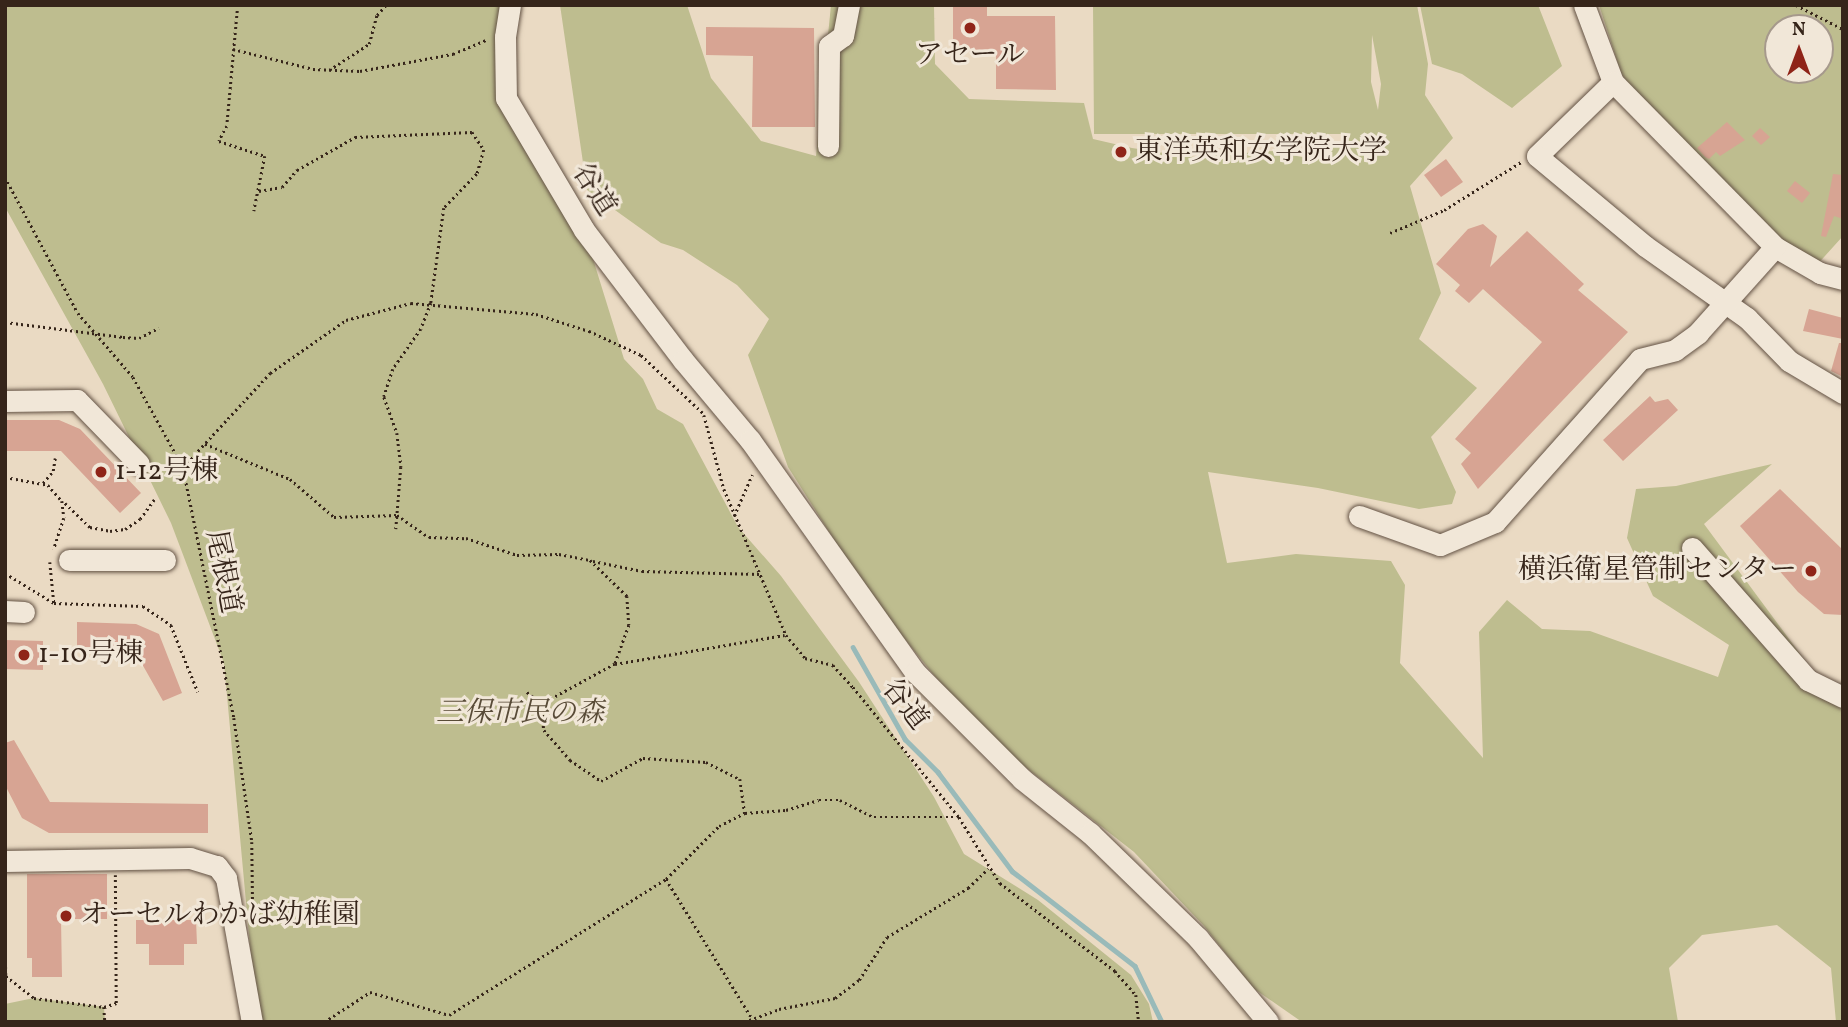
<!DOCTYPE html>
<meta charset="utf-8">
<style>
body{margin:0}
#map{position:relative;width:1848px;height:1027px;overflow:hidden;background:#eadac3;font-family:Vollkorn,"Noto Serif JP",serif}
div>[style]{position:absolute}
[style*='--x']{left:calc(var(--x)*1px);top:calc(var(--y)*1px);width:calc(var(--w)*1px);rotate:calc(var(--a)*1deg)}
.green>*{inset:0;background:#bebd8f}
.stream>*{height:4.5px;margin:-2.25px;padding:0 2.25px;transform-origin:2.25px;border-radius:2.25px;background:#99bab9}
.building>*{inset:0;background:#d7a493}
.path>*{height:2.5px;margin-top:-1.25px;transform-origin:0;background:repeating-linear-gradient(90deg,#36251a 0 2px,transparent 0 5.5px)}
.roads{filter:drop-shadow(0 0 2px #635244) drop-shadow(0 0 2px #635244)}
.minor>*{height:21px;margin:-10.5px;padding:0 10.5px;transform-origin:10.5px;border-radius:10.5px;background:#f1e7d8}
.dots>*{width:19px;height:19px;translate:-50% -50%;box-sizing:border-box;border:4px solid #f1e7d8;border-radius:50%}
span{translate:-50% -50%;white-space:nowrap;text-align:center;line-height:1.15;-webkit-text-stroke:6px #f1e7d8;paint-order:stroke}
.poi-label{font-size:28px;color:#36251a}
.left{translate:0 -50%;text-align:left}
.right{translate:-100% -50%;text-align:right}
.street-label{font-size:28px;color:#36251a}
.park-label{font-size:28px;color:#584b37;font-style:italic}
.frame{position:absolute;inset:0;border:7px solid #36251a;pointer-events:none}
.north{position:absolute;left:1764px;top:14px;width:70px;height:70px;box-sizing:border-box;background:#f1e7d8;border:2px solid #a6998c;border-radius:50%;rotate:0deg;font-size:19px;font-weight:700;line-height:28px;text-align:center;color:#36251a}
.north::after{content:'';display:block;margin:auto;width:24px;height:32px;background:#8f2418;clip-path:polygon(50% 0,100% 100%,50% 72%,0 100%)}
</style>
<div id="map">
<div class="green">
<div style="clip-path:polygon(5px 5px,513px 5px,513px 102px,575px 201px,624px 359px,643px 379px,657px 409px,683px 424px,738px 527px,781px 576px,859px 682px,934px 797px,964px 854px,1038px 900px,1131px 975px,1149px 1004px,1153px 1022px,257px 1022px,224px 663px,171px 523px,103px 384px,5px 207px)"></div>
<div style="clip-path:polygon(evenodd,560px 5px,687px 5px,711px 78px,761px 141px,816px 156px,831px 5px,934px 5px,935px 64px,969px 99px,1084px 103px,1093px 139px,1132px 148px,1190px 157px,1273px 151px,1316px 160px,1350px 134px,1094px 134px,1093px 5px,1417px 5px,1428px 64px,1425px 95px,1453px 138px,1410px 186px,1441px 293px,1419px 339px,1477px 388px,1431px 437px,1456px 492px,1452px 504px,1419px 509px,1318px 488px,1208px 472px,1227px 563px,1296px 554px,1391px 561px,1405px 585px,1400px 663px,1483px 758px,1479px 632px,1507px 600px,1542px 629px,1590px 631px,1718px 677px,1729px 645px,1653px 596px,1627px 538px,1636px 489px,1676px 486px,1772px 464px,1704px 524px,1826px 689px,1843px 690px,1843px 1022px,1836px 1022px,1831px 968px,1777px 925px,1702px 935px,1669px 968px,1678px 1022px,1302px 1022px,1253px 988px,1204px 926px,1134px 852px,1015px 759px,959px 706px,869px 595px,788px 467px,748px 355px,769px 319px,737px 285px,683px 250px,661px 243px,587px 190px,560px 5px,1372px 35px,1381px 84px,1378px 110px,1371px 82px,1372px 35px)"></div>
<div style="clip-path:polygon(1420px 5px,1538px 5px,1562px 66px,1512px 108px,1462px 74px,1432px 64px)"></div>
<div style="clip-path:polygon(evenodd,1599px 5px,1843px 5px,1843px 236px,1806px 277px,1690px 177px,1621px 73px,1599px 5px,1778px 28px,1820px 28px,1820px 70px,1778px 70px,1778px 28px)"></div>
<div style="clip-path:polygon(34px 998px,104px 1007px,105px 1022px,5px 1022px,5px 1004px)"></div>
</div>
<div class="stream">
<div style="--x:853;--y:647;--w:106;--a:60.5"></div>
<div style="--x:905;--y:739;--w:47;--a:45"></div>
<div style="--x:938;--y:772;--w:124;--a:53.2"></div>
<div style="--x:1012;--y:871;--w:155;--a:37.7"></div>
<div style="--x:1135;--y:966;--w:62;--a:64.3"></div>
</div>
<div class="building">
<div style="clip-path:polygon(953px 5px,987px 5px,987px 16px,1055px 16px,1056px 90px,996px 89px,996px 54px,953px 50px)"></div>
<div style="clip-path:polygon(706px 27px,814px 28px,815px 127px,752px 127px,753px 56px,706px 55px)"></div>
<div style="clip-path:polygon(1727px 122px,1745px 140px,1720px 156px,1716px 152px,1709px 159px,1705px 157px,1697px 148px)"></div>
<div style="clip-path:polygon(1760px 128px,1770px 137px,1761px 145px,1752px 136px)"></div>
<div style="clip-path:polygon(1446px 159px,1463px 182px,1441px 197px,1424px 175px)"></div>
<div style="clip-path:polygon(1833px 174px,1843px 175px,1843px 219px,1834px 216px,1826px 237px,1821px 236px)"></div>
<div style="clip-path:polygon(1795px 181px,1810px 193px,1802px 203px,1787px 191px)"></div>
<div style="clip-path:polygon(1483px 224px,1497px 236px,1490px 267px,1527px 231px,1584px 284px,1578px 290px,1628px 332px,1478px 489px,1461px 464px,1471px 453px,1455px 439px,1542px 342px,1483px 289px,1469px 303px,1455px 291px,1460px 285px,1436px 264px,1468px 229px)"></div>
<div style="clip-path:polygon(1809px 309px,1843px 318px,1843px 339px,1803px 331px)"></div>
<div style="clip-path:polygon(1839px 343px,1843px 343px,1843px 377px,1831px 371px)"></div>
<div style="clip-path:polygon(1650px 396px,1655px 402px,1668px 399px,1678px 410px,1623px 461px,1603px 440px)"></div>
<div style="clip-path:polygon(5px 420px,59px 420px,80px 429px,141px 493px,120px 513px,61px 451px,5px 451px)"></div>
<div style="clip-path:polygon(1780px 489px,1843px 550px,1843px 615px,1824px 614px,1798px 592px,1740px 526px)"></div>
<div style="clip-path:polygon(77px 622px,136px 624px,159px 634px,182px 693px,163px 701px,133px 648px,77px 647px)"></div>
<div style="clip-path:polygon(5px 640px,43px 641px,43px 670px,5px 669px)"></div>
<div style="clip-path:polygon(14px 740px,50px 802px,208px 804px,208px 833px,49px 833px,22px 818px,5px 785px,5px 743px)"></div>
<div style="clip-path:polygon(27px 874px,107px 874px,107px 919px,61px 919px,62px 977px,32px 977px,32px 958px,27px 958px)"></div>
<div style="clip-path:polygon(136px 920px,196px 920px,197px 944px,184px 944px,184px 965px,149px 965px,149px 944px,136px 944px)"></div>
</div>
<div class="path">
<div style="--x:238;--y:5;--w:121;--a:95.2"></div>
<div style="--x:227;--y:126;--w:17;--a:118"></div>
<div style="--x:219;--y:141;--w:48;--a:18.1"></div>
<div style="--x:265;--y:156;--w:56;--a:101.3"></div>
<div style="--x:1796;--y:5;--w:53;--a:27.1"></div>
<div style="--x:233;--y:49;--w:82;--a:14"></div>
<div style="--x:313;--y:69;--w:47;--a:2.4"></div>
<div style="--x:360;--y:71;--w:95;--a:-10.4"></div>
<div style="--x:453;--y:54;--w:38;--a:-23"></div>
<div style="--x:329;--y:70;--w:48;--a:-33"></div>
<div style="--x:369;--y:44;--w:30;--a:-75"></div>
<div style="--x:377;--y:15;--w:13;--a:-48"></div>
<div style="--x:5;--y:177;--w:154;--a:61.8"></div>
<div style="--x:78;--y:313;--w:84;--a:49.3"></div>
<div style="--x:133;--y:377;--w:103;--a:60.9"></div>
<div style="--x:183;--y:467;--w:256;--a:78.5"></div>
<div style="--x:234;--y:718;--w:125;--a:81.7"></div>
<div style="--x:252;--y:842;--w:79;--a:89.3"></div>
<div style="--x:259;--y:191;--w:23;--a:-10"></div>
<div style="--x:282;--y:187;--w:23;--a:-49"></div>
<div style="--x:297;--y:170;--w:67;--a:-29.6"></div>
<div style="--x:355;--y:137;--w:117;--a:-2.4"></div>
<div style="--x:472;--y:132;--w:22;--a:56"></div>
<div style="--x:484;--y:150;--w:25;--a:106"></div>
<div style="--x:477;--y:174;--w:47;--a:134.1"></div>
<div style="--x:444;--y:208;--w:96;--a:97.8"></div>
<div style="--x:431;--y:303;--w:28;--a:111"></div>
<div style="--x:421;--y:329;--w:49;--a:125"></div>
<div style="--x:393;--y:369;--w:29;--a:108"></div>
<div style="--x:384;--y:397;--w:38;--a:70"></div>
<div style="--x:397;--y:433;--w:34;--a:83"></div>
<div style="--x:401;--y:467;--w:62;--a:94.6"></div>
<div style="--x:1390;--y:233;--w:59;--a:-23.1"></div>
<div style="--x:1444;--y:210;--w:91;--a:-31.9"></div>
<div style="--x:5;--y:322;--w:119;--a:7.2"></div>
<div style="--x:123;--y:337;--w:16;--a:4"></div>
<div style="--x:139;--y:338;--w:22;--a:-27"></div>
<div style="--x:704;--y:415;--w:77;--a:74.9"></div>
<div style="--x:724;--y:489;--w:159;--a:67"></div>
<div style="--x:786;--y:635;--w:30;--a:50"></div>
<div style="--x:805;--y:658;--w:29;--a:14"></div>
<div style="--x:833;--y:665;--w:30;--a:48"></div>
<div style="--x:853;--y:687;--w:168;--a:50.8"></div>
<div style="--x:959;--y:817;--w:78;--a:58.2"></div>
<div style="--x:1000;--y:883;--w:145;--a:37.4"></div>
<div style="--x:1115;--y:971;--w:32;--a:49"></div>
<div style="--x:1136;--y:995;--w:27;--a:84"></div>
<div style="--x:205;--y:444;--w:92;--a:22.4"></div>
<div style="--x:290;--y:479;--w:58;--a:40.8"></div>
<div style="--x:334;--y:517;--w:63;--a:-1.8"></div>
<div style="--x:397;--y:515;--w:39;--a:35"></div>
<div style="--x:429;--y:537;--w:37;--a:2"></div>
<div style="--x:466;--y:538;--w:54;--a:18.4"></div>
<div style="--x:517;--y:555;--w:42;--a:-1.4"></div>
<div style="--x:559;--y:554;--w:32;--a:11"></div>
<div style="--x:590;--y:560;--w:52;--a:44.2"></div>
<div style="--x:627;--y:596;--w:29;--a:86"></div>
<div style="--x:629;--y:625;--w:41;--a:109.7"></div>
<div style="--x:615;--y:664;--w:83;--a:151.3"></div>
<div style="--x:183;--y:467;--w:128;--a:-47.2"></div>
<div style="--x:270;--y:373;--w:93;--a:-34.9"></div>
<div style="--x:346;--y:320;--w:67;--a:-14.7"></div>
<div style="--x:411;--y:303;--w:125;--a:5"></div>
<div style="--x:536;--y:314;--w:56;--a:17.8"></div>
<div style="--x:589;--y:331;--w:57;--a:24.8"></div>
<div style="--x:641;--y:355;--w:86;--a:43.1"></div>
<div style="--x:5;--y:477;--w:44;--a:10.5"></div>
<div style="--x:48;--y:485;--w:21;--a:49"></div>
<div style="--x:62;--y:501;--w:17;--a:83"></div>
<div style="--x:64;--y:518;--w:33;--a:108"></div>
<div style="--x:43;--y:483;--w:16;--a:-50"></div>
<div style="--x:53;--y:471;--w:13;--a:-81"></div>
<div style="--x:65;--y:503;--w:35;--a:44"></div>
<div style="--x:90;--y:527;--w:20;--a:11"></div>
<div style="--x:110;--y:531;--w:15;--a:-8"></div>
<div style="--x:125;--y:529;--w:18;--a:-34"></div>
<div style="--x:140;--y:519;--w:24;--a:-54"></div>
<div style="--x:734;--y:516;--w:45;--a:-66.3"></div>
<div style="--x:593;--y:561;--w:50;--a:11.5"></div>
<div style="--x:642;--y:571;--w:118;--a:1.5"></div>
<div style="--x:50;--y:562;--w:41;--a:84.4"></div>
<div style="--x:5;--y:573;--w:57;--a:31.5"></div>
<div style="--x:54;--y:603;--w:89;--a:1.9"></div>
<div style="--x:143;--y:606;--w:34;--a:34"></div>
<div style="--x:171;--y:625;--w:72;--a:68.1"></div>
<div style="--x:615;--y:664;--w:172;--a:-9.7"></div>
<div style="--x:527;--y:692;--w:19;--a:39"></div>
<div style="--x:542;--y:704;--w:26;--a:86"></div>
<div style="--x:544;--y:730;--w:40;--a:49"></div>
<div style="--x:570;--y:760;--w:37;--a:34"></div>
<div style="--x:601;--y:781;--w:48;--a:-28.7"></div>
<div style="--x:643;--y:758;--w:63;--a:3.6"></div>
<div style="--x:706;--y:762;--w:38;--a:27"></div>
<div style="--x:740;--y:779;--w:34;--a:82"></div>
<div style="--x:666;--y:879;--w:163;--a:58.3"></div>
<div style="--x:5;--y:934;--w:42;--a:88.6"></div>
<div style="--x:6;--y:976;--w:36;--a:38"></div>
<div style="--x:34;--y:998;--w:71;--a:7.3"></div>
<div style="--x:104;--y:1007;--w:15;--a:86"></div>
<div style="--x:104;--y:1007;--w:13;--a:-18"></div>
<div style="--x:116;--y:1003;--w:128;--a:-90.4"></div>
<div style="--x:324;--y:1022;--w:55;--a:-33.1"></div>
<div style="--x:370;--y:992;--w:82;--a:16.2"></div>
<div style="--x:449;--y:1015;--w:256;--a:-32.1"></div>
<div style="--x:666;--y:879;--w:75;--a:-45"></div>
<div style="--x:719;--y:826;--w:29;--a:-27"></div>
<div style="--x:745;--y:813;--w:41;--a:-4.2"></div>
<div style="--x:786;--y:810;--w:34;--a:-17"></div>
<div style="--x:819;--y:800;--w:21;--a:0"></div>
<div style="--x:840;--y:800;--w:38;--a:27"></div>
<div style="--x:874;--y:817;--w:85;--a:0"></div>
<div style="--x:744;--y:1022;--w:37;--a:-20"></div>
<div style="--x:779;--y:1009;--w:57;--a:-11.1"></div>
<div style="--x:835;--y:998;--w:30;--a:-37"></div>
<div style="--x:859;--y:980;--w:51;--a:-56.9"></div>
<div style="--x:887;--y:937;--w:95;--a:-31.2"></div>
<div style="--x:968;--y:888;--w:28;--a:-44"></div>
</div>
<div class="roads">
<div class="minor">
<div style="--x:510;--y:5;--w:32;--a:99"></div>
<div style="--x:505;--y:37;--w:61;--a:89.1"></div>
<div style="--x:506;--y:98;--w:153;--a:59.4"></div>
<div style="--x:584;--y:230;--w:163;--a:52.7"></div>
<div style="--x:683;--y:360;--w:104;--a:50.1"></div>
<div style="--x:750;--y:440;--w:285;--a:54.6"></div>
<div style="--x:915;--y:672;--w:151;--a:45"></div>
<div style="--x:1022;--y:779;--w:87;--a:38.5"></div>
<div style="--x:1090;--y:833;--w:151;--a:44.2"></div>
<div style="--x:1198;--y:938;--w:109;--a:50.2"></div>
<div style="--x:1584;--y:5;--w:82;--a:69.4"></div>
<div style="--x:1613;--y:82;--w:106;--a:135.8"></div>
<div style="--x:1537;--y:156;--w:141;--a:39.8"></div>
<div style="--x:1645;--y:246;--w:125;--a:35.2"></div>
<div style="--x:1747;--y:318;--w:60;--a:45.7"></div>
<div style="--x:1789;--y:361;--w:63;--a:30.7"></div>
<div style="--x:1613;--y:82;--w:231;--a:45.5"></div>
<div style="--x:1775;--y:247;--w:52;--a:30"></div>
<div style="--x:1820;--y:273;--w:24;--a:15"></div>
<div style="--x:828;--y:146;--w:100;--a:-89.4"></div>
<div style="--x:829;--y:46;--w:17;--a:-36"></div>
<div style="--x:843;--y:36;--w:32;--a:-79"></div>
<div style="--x:5;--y:401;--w:72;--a:-0.8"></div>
<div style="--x:77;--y:400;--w:89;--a:45.9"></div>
<div style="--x:1359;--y:516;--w:86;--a:19.7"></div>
<div style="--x:1440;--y:545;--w:60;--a:-22.7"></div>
<div style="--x:1495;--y:522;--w:218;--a:-48.3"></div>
<div style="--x:1640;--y:359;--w:36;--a:-14"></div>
<div style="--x:1675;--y:350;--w:29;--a:-36"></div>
<div style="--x:1698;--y:333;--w:115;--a:-48.2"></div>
<div style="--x:1692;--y:548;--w:176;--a:48.7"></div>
<div style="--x:1808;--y:680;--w:39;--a:26"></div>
<div style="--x:69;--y:560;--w:96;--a:0"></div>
<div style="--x:5;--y:611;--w:19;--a:3"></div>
<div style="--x:5;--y:861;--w:185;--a:-0.9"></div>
<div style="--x:190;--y:858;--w:28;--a:17"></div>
<div style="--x:217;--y:866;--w:15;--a:53"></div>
<div style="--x:226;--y:878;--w:146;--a:79.8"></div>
</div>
</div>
<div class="dots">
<div style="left:970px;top:28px;background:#8f2418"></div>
<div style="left:1121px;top:152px;background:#8f2418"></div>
<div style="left:101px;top:472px;background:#8f2418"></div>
<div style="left:1811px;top:571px;background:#8f2418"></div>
<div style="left:24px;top:655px;background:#8f2418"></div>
<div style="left:66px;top:916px;background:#8f2418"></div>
</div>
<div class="poi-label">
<span style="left:970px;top:56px">アセール</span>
<span class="left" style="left:1135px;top:152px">東洋英和女学院大学</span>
<span class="left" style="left:115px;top:472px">1-12号棟</span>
<span class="right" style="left:1797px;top:571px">横浜衛星管制センター</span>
<span class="left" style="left:38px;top:655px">1-10号棟</span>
<span class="left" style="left:80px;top:916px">オーセルわかば幼稚園</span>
</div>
<div class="street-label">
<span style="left:593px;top:190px;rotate:57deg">谷道</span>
<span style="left:222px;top:572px;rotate:79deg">尾根道</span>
<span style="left:904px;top:705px;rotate:52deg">谷道</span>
</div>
<div class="park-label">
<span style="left:520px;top:714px">三保市民の森</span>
</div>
<div class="frame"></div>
<div class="north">N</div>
</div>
